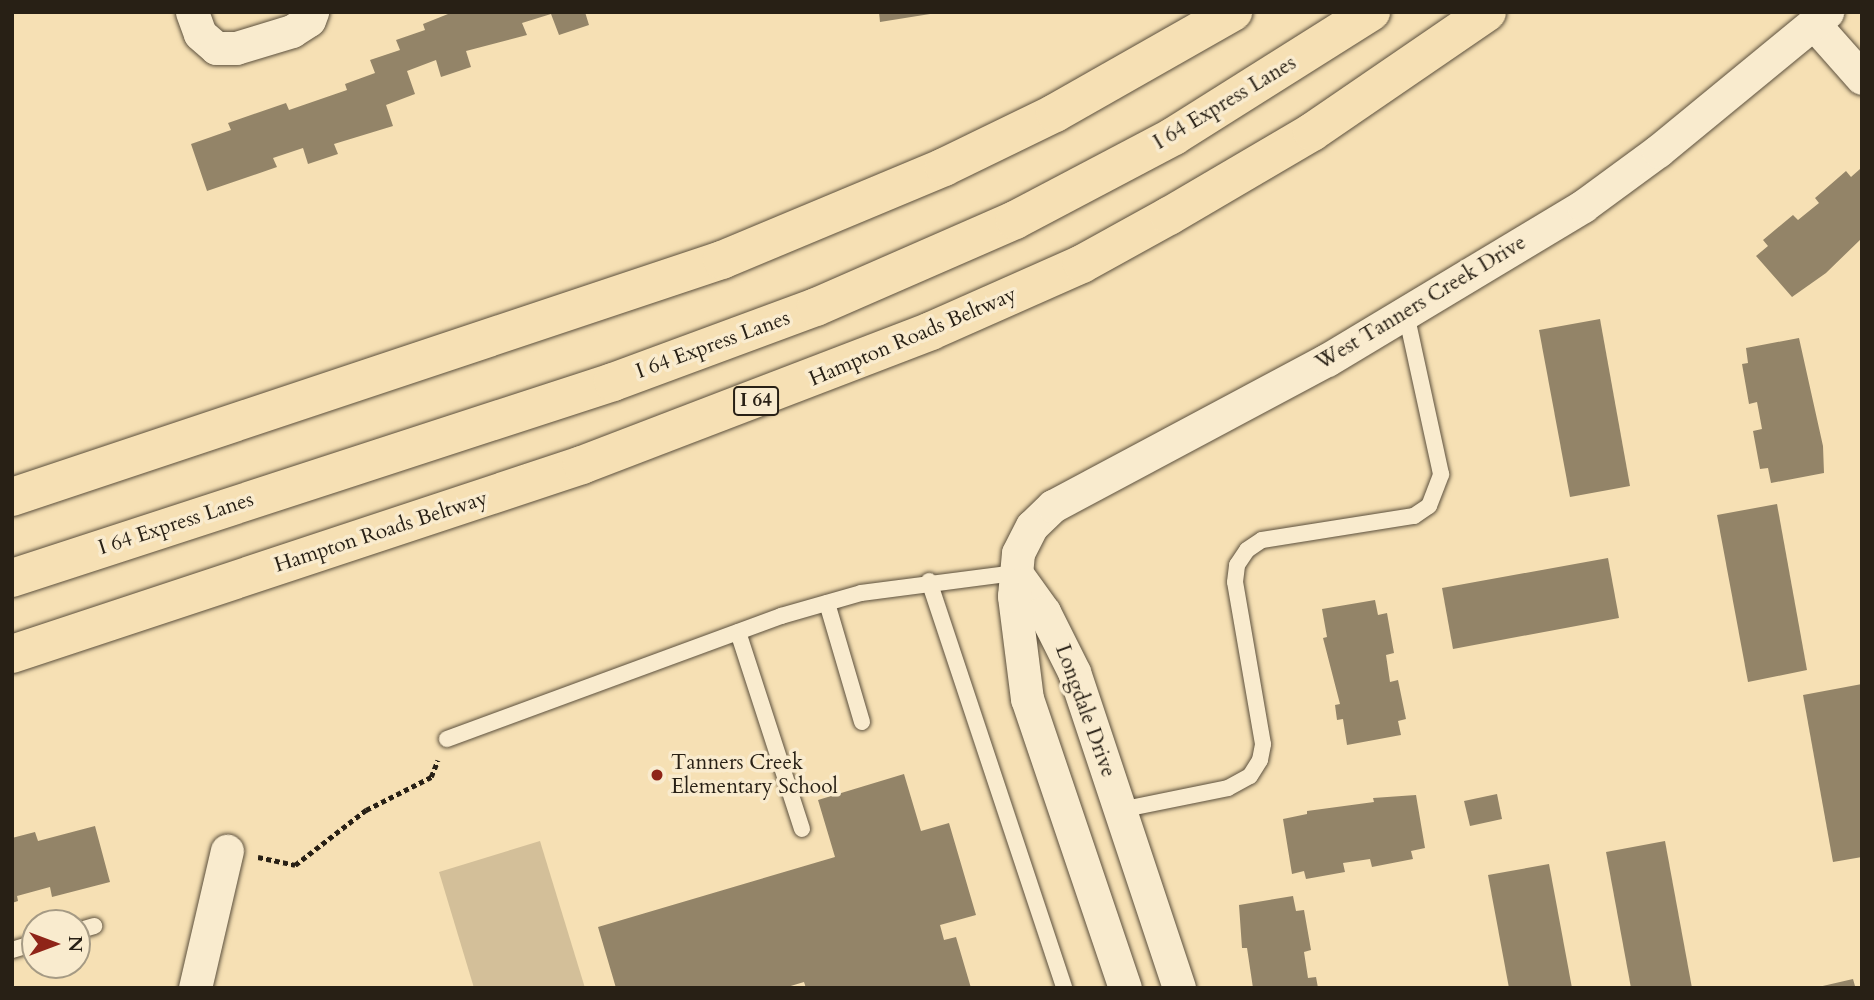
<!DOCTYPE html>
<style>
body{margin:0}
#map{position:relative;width:1874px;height:1000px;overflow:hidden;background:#f6e0b4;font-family:Cardo,serif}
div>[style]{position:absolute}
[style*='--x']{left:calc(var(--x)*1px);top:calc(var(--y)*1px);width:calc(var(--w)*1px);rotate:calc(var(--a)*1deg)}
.green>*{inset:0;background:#d3bf99}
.building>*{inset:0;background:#938468}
.path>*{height:4.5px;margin-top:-2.25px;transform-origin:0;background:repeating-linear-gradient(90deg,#282015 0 5px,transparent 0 8.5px)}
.roads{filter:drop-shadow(0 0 2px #5c503d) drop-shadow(0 0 2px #5c503d)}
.service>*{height:16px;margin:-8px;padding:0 8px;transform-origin:8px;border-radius:8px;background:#f9ebce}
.minor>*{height:33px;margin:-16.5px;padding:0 16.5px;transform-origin:16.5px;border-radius:16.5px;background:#f9ebce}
.motorway>*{height:38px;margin:-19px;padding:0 19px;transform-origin:19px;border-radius:19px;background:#f6e0b4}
.dots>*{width:19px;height:19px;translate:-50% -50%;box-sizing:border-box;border:4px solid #f9ebce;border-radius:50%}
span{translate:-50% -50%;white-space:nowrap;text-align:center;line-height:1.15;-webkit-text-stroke:7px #f9ebce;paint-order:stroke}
.shield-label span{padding:2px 5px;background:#f9ebce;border:2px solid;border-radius:5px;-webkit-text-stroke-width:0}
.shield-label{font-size:19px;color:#282015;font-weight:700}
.street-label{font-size:21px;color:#282015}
.poi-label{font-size:21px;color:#282015}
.left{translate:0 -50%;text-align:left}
.frame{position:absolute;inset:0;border:14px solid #282015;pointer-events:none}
.north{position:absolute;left:21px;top:909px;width:70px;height:70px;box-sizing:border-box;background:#f9ebce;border:2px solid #a59a84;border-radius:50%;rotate:90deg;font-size:19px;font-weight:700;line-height:28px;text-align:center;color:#282015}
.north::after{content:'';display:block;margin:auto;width:24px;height:32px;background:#8f2418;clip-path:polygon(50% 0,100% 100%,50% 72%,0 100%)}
</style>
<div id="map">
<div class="green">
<div style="clip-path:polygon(540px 841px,585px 988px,474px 988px,439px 872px)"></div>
</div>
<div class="building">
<div style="clip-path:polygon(453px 12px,585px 12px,589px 25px,559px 35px,551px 14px,522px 23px,527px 35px,466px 51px,471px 67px,441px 77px,436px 60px,407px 71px,415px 94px,386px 105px,393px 126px,334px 144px,338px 154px,308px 164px,303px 148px,273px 158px,277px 167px,207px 191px,191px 144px,231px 130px,228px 123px,286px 103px,289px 110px,347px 90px,345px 84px,375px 73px,370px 60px,400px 50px,396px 40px,425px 30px,423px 24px)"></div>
<div style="clip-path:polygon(879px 12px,930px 12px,930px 14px,880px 22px)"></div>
<div style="clip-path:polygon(1860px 169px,1862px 238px,1826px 273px,1792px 297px,1756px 256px,1768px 246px,1763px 240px,1793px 215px,1798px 220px,1819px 203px,1815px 198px,1846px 171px,1851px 177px)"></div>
<div style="clip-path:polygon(1600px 319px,1630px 486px,1570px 497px,1539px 330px)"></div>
<div style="clip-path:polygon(1799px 338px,1823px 446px,1824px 473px,1771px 483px,1768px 468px,1760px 469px,1753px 431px,1762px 429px,1757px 402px,1749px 404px,1742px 364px,1748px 363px,1746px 348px)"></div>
<div style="clip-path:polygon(1777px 504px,1807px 670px,1748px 682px,1717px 515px)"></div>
<div style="clip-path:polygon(1608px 558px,1619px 618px,1453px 649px,1442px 588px)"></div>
<div style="clip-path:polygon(1375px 600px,1378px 615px,1387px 613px,1394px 653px,1386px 655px,1390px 682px,1398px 680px,1406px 719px,1398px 721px,1401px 735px,1347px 745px,1343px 719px,1337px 720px,1335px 705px,1340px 704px,1323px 638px,1327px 637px,1322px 609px)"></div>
<div style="clip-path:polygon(1862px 684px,1862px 857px,1833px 862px,1803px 695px)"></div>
<div style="clip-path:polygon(904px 774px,921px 831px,949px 823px,976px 915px,940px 925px,944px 940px,956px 937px,971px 988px,806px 988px,804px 982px,784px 988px,616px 988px,598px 927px,835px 857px,818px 800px)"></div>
<div style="clip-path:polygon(1497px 794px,1502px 819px,1470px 826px,1464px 801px)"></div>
<div style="clip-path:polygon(1416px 795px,1425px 848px,1411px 851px,1413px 859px,1372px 867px,1370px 859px,1343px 863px,1345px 872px,1306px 879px,1304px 871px,1292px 874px,1283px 819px,1307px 814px,1307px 811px,1374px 802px,1373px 798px)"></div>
<div style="clip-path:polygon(95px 826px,110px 882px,52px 897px,50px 887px,17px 896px,18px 901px,12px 903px,12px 838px,35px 832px,38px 841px)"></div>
<div style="clip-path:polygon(1665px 841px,1692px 988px,1631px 988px,1606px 852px)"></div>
<div style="clip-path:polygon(1549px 864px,1572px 988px,1509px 988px,1488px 875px)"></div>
<div style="clip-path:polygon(1293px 896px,1296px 911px,1304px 910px,1311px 950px,1304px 952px,1308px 978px,1316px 977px,1318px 988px,1253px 988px,1247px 948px,1242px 948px,1239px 905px)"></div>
<div style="clip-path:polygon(1853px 979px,1855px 986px,1862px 988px,1814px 988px)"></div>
</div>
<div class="path">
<div style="--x:258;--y:857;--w:38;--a:12"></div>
<div style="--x:295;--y:865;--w:90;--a:-37.8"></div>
<div style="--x:366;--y:810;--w:73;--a:-26.9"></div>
<div style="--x:431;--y:777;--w:18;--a:-68"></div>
</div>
<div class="roads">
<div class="service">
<div style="--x:929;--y:581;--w:429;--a:71.6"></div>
<div style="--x:827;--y:603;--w:124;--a:73.6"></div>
<div style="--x:738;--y:632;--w:207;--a:72"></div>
<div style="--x:447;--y:739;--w:356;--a:-20.2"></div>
<div style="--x:781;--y:616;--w:83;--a:-16"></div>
<div style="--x:861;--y:593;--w:156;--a:-7.4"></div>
<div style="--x:1120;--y:810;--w:110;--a:-11.5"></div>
<div style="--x:1228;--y:788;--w:25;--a:-29"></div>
<div style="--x:1250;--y:776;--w:19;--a:-58"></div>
<div style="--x:1260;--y:760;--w:16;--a:-79"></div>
<div style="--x:1263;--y:744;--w:164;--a:-99.8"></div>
<div style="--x:1235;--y:582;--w:17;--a:-83"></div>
<div style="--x:1237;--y:565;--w:18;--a:-56"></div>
<div style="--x:1247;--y:550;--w:18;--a:-34"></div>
<div style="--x:1262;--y:540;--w:154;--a:-9"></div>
<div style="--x:1414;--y:516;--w:18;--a:-34"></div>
<div style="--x:1429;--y:506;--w:34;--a:-69"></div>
<div style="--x:1441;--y:474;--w:164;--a:-102.3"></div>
<div style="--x:77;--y:931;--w:18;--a:-16"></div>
<div style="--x:12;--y:950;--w:24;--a:-17"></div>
</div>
<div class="minor">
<div style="--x:192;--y:12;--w:23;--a:70"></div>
<div style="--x:200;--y:34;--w:21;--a:41"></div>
<div style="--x:216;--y:48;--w:20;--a:0"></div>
<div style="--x:236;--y:48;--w:59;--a:-16.9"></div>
<div style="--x:292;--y:31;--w:20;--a:-33"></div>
<div style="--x:309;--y:20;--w:9;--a:-69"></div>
<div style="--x:1814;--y:24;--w:72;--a:48.4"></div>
<div style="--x:1016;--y:573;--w:48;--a:54.3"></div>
<div style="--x:1044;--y:612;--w:67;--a:63.4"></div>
<div style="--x:1074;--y:672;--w:333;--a:71.6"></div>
<div style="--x:195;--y:988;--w:141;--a:-76.9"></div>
<div style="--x:1125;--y:988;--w:305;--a:-108.7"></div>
<div style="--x:1027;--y:699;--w:104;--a:-97.2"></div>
<div style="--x:1014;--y:596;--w:43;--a:-84.7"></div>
<div style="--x:1018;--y:553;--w:30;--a:-63"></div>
<div style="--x:1032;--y:526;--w:29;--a:-44"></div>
<div style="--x:1053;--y:506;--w:310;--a:-28.1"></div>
<div style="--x:1327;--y:360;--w:299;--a:-31"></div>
<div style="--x:1583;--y:206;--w:93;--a:-36.3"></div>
<div style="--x:1658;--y:151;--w:219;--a:-39.4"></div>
</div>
<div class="motorway">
<div style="--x:12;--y:497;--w:749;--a:-18.46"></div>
<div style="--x:722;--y:260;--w:241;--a:-22.7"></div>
<div style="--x:944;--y:167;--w:123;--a:-25.9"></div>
<div style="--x:1055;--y:113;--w:205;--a:-29.6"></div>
<div style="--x:12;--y:578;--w:632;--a:-18.06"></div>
<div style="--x:613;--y:382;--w:216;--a:-20.3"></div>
<div style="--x:816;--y:307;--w:217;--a:-23.6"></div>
<div style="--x:1015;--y:220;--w:180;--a:-27.8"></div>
<div style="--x:1174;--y:136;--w:233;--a:-32.2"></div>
<div style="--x:12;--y:654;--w:601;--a:-18.34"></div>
<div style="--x:582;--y:465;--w:374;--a:-21"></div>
<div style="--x:931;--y:331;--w:165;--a:-23.9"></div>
<div style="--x:1082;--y:264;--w:99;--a:-28.9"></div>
<div style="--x:1169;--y:216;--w:166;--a:-30.4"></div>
<div style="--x:1312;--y:132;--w:212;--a:-34.4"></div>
</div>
</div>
<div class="dots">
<div style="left:657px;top:775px;background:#8f2418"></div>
</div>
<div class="shield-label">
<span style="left:756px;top:401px">I 64</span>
</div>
<div class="street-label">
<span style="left:1225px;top:103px;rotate:-31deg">I 64 Express Lanes</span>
<span style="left:1421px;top:303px;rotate:-31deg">West Tanners Creek Drive</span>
<span style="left:913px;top:337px;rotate:-23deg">Hampton Roads Beltway</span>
<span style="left:713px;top:345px;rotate:-20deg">I 64 Express Lanes</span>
<span style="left:176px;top:524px;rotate:-18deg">I 64 Express Lanes</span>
<span style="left:381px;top:532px;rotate:-18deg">Hampton Roads Beltway</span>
<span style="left:1085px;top:711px;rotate:70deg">Longdale Drive</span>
</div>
<div class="poi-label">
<span class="left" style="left:671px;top:775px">Tanners Creek<br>Elementary School</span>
</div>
<div class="frame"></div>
<div class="north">N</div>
</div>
